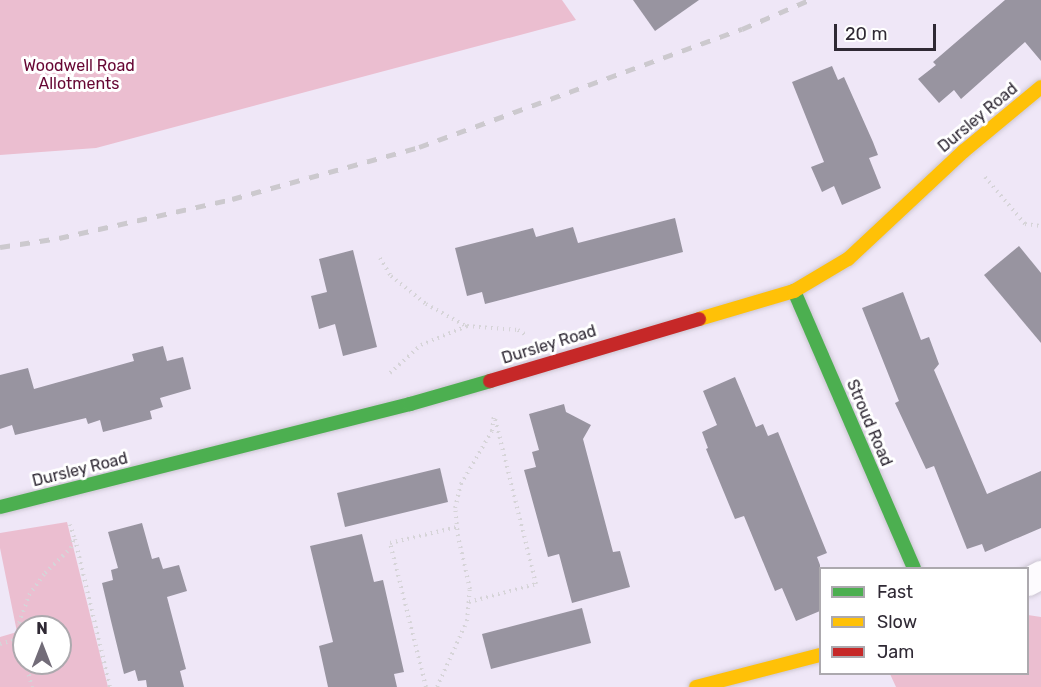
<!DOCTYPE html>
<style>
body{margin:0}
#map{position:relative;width:1041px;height:687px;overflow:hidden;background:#efe7f7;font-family:Rubik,sans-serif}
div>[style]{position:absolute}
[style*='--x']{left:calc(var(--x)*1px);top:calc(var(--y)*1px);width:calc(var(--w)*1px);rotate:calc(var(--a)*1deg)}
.green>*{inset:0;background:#ebbed0}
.building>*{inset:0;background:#9894a0}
.path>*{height:4px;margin-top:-2px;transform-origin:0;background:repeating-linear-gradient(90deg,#d6d4d8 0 1.5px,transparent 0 6px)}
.roads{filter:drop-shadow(0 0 2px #cbc5d1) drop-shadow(0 0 2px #cbc5d1)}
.street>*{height:28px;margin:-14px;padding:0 14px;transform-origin:14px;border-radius:14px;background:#fdfbfe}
.fast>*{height:14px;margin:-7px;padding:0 7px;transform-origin:7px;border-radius:7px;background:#4caf50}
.slow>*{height:14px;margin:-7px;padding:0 7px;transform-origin:7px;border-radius:7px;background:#ffc107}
.jam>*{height:14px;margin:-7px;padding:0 7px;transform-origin:7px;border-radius:7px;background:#c62828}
.rail>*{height:4.5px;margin-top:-2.25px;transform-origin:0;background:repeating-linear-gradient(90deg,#ccc9ce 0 10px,transparent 0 20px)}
span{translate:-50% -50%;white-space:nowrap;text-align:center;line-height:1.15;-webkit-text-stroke:6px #fff;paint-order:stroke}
.park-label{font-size:16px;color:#660633}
.street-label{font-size:16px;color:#2f2934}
.legend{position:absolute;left:819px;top:567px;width:210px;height:108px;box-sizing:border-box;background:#fff;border:2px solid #aca9ae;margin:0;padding:8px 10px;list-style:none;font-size:18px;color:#2f2934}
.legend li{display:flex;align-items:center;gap:12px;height:30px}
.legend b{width:30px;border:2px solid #aca9ae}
.north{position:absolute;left:12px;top:615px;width:60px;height:60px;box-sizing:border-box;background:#fff;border:2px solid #aca9ae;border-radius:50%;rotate:0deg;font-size:16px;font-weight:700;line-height:24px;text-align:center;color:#2f2934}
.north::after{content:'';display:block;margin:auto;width:21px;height:27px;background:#726c78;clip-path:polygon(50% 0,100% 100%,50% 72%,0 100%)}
.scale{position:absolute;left:834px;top:24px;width:102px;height:27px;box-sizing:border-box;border:3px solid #2f2934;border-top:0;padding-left:8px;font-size:18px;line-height:21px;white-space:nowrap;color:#2f2934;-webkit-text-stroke:4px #fff;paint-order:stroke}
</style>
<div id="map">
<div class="green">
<div style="clip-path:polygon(0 0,562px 0,576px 20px,96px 148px,0 155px)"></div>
<div style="clip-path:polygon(evenodd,67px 522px,108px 687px,0 687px,0 637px,17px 632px,0 548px,0 533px,67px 522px,24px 627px,60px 627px,60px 663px,24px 663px,24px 627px)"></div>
<div style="clip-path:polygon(1028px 615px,1041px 617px,1041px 687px,896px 687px,890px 674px,1028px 674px)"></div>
</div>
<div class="building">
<div style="clip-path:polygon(633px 0,699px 0,655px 31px)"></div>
<div style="clip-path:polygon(1005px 0,1041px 0,1041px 61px,1025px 42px,961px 99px,954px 90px,939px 103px,918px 79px,936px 65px,933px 62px)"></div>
<div style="clip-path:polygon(832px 66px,838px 80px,844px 77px,873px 142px,878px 155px,869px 158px,881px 188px,842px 205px,834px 186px,822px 192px,811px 167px,824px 162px,792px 82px)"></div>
<div style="clip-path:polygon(675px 218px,683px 252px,485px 304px,482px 292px,467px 296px,455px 248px,533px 228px,536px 237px,573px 227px,578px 243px)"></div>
<div style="clip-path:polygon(1019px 246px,1041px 273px,1041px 343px,984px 275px)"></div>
<div style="clip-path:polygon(353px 250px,377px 347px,343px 356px,335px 324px,319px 329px,311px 296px,327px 292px,319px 259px)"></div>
<div style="clip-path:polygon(903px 292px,921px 340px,929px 337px,939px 364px,934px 370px,987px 494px,1041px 471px,1041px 528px,985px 552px,982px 544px,967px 549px,934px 466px,926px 469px,895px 403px,899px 401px,862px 308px)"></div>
<div style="clip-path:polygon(163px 346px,167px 361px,183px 357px,191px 389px,160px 398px,163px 407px,150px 411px,152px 419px,103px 432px,100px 420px,88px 424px,86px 418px,15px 435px,12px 425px,0 429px,0 375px,28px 368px,34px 389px,134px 361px,132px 354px)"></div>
<div style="clip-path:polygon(735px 377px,756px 427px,763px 424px,768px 436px,778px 432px,827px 553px,817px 557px,820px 565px,820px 611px,796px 621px,782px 588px,775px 591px,744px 516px,735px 519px,706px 449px,708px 448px,702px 432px,717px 425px,703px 391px)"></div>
<div style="clip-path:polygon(564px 404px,566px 412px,591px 425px,583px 439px,613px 552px,620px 551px,630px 587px,572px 603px,559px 554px,548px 557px,524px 470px,536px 467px,532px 452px,539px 450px,529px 414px)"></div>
<div style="clip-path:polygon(440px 468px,448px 502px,345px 527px,337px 493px)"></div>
<div style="clip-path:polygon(142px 523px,152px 559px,159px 557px,163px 569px,179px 565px,187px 591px,167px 597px,186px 669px,180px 671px,184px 687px,147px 687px,146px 680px,138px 681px,135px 670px,124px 674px,111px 621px,102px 583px,113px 580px,111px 570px,118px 568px,108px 532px)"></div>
<div style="clip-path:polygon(362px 534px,374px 582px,383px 580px,404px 672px,394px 674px,397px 687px,328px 687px,319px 646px,333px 642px,310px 546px)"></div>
<div style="clip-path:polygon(582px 608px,591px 643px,491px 669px,482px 634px)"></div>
</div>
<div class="path">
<div style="--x:985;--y:177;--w:62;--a:49.6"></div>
<div style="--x:1025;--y:224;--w:16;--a:7"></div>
<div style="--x:380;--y:258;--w:21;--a:59"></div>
<div style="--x:391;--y:276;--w:45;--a:38.7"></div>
<div style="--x:426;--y:304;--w:46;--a:28.8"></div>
<div style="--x:390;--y:373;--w:42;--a:-42.1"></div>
<div style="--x:421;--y:345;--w:50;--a:-22.4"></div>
<div style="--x:467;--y:326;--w:51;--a:4.5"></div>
<div style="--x:518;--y:330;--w:9;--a:32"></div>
<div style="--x:75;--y:539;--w:152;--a:76.7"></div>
<div style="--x:469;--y:602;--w:69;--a:-15"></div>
<div style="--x:536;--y:584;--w:171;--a:-103.9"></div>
<div style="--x:0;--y:644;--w:22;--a:-16"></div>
<div style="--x:24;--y:654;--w:31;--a:-99"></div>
<div style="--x:19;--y:623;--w:30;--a:-70"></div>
<div style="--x:29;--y:595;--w:27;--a:-54"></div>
<div style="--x:45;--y:573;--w:36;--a:-44"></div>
<div style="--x:71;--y:548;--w:11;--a:-75"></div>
<div style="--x:74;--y:537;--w:13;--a:-108"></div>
<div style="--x:26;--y:663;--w:25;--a:76"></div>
<div style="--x:426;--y:687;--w:148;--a:-104"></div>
<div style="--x:390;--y:543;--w:69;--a:-13.4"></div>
<div style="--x:437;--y:687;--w:72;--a:-65.6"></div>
<div style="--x:467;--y:621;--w:32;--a:-85"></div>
<div style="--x:470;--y:589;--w:54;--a:-102.8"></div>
<div style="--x:458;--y:536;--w:28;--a:-96"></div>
<div style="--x:455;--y:508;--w:25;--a:-76"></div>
<div style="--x:461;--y:484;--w:61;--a:-59.7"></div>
<div style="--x:492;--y:431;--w:17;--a:-83"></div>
</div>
<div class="roads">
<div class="street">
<div style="--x:1028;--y:582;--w:15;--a:-28"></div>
</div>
<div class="fast">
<div style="--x:794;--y:291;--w:302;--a:66.6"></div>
<div style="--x:0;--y:507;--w:423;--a:-14.1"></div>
<div style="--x:410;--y:404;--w:83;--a:-16"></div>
</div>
<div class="slow">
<div style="--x:699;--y:319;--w:99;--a:-16.4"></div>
<div style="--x:794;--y:291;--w:63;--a:-30.7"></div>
<div style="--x:848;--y:259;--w:158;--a:-43"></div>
<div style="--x:964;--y:151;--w:100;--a:-39.7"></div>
<div style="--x:696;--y:687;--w:128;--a:-14.5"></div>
</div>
<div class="jam">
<div style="--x:490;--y:381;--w:218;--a:-16.5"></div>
</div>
</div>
<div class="rail">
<div style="--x:0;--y:247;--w:60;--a:-8.7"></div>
<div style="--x:59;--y:238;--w:177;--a:-12.7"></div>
<div style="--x:232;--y:199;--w:194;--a:-15.5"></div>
<div style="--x:419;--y:147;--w:344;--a:-20.1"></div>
<div style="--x:742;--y:29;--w:73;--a:-23.4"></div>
</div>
<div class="park-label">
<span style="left:79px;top:75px">Woodwell Road<br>Allotments</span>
</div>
<div class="street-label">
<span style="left:978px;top:118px;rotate:-40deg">Dursley Road</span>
<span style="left:549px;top:345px;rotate:-17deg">Dursley Road</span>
<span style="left:869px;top:423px;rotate:67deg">Stroud Road</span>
<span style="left:80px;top:470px;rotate:-14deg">Dursley Road</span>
</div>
<ul class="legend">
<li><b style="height:8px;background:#4caf50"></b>Fast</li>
<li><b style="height:8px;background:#ffc107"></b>Slow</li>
<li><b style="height:8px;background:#c62828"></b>Jam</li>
</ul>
<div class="north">N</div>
<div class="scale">20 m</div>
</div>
